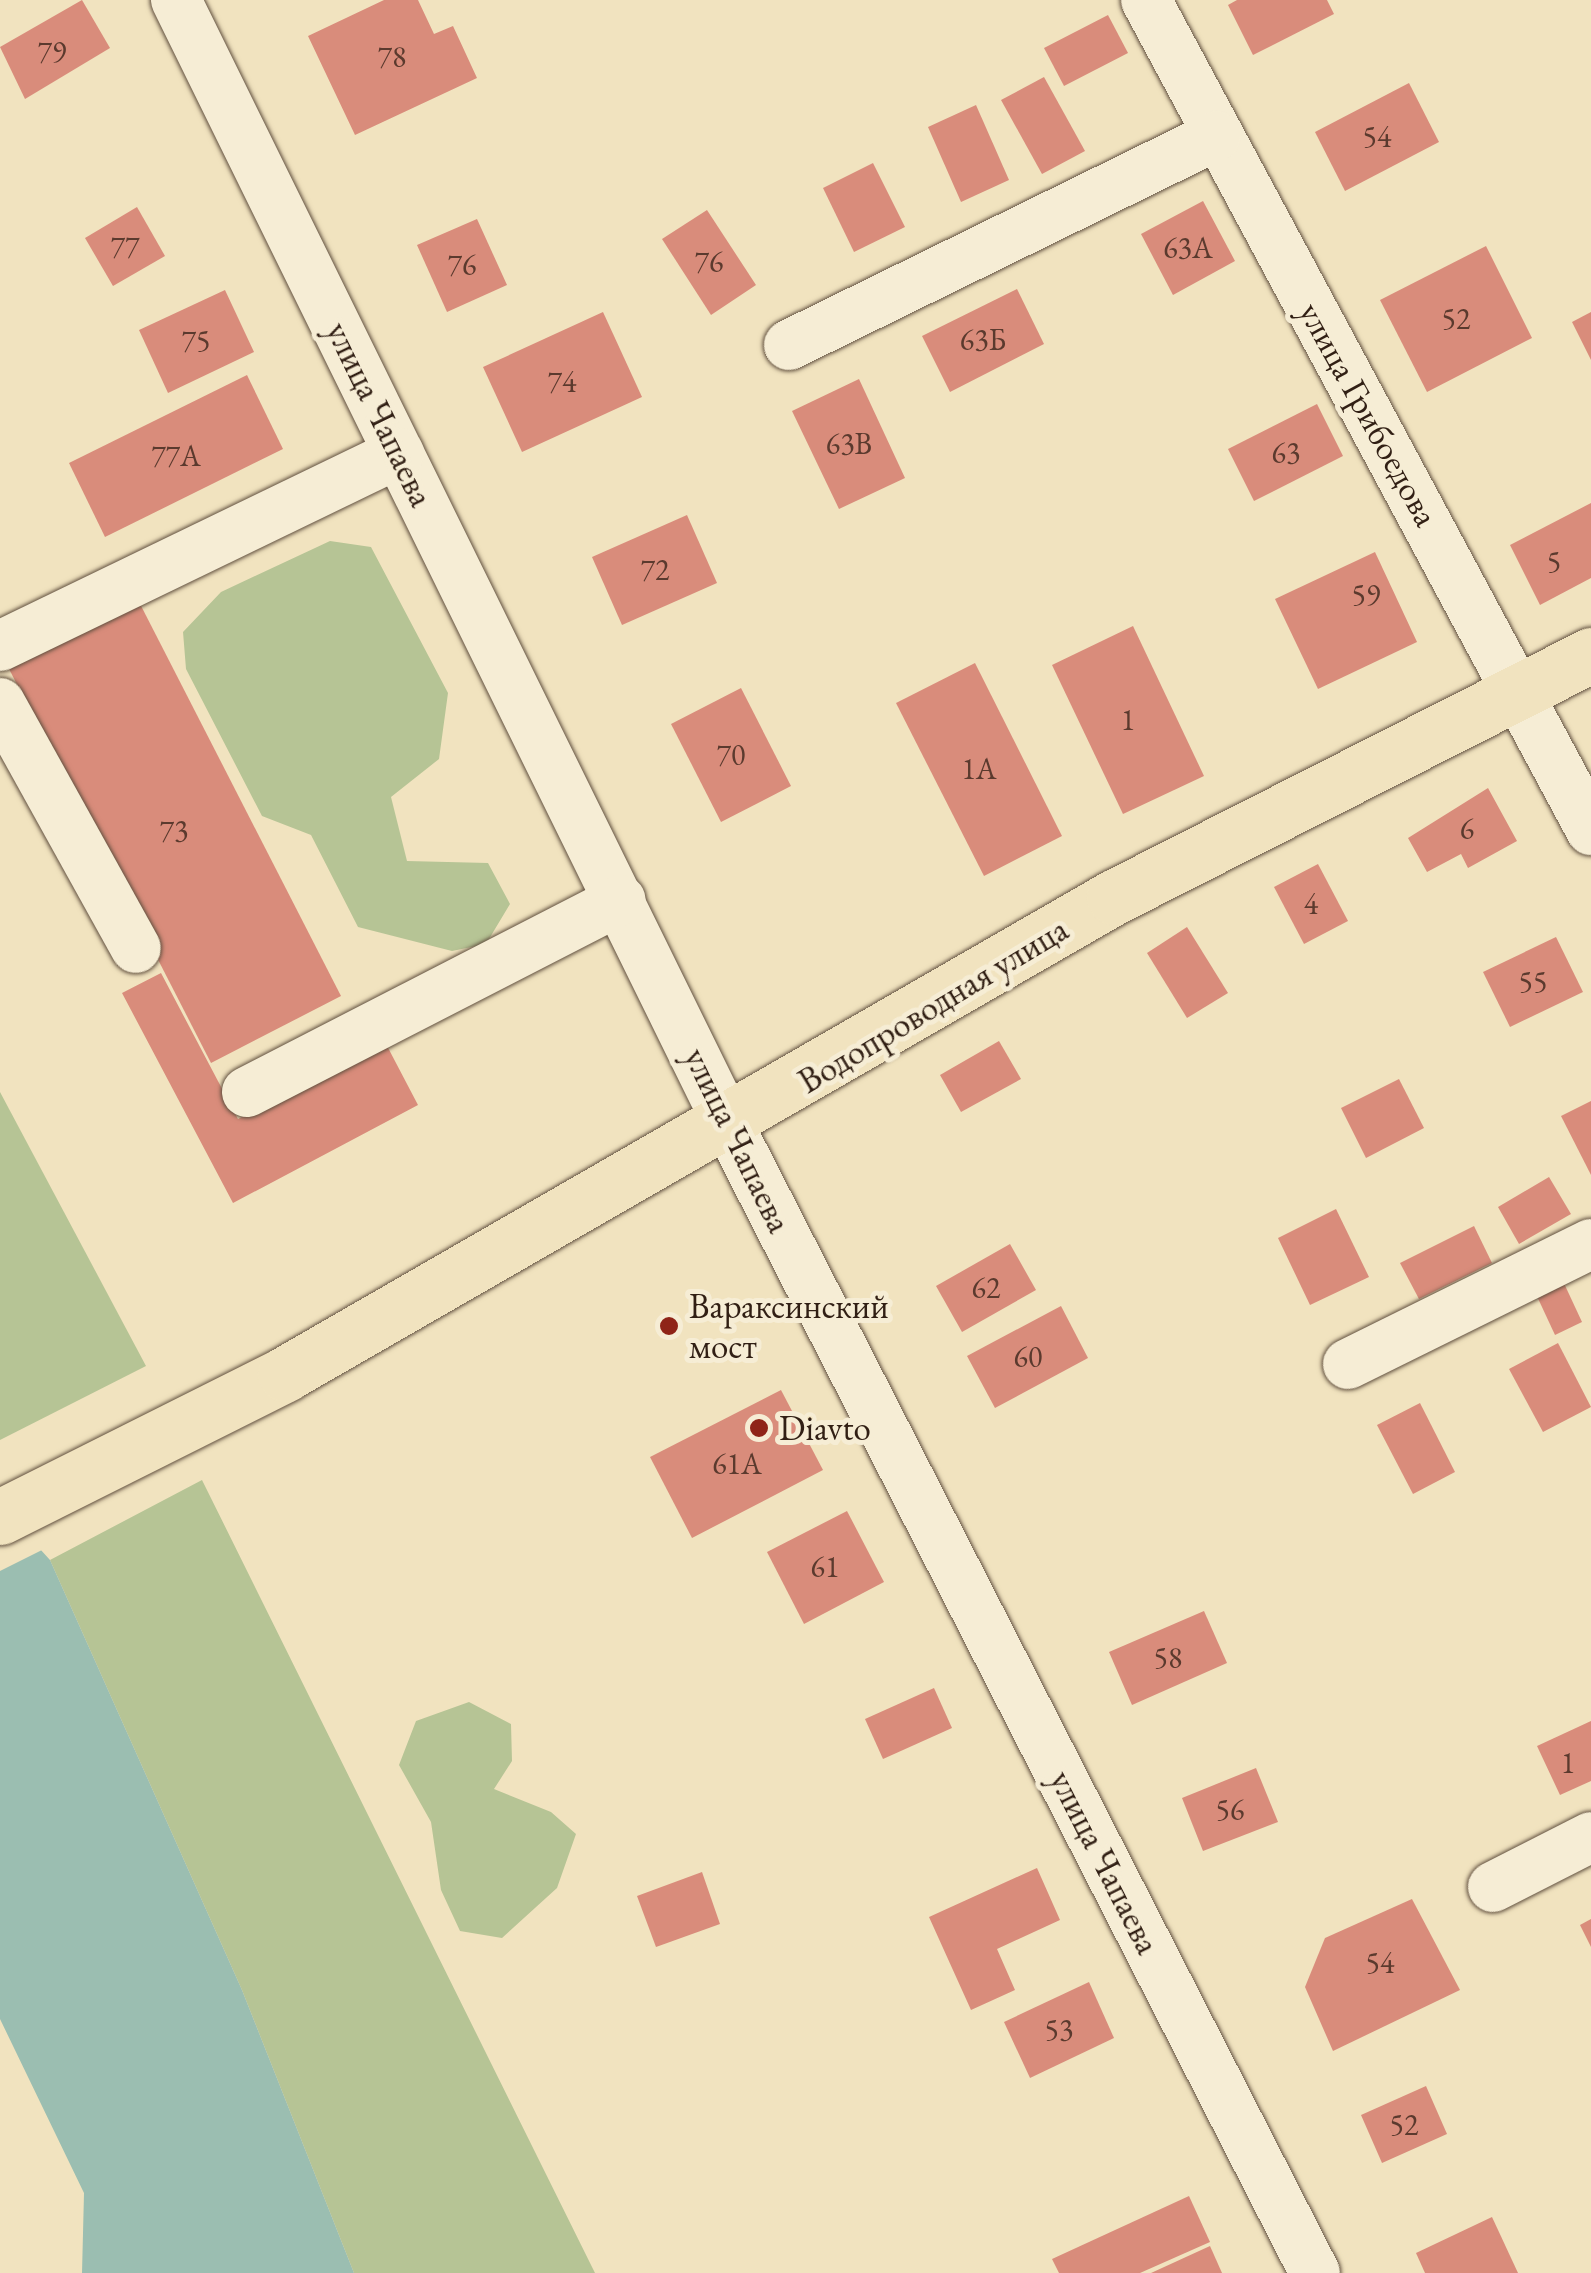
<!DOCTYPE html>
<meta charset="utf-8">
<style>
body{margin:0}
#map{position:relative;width:1591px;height:2273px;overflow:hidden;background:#f1e3bf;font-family:"EB Garamond",serif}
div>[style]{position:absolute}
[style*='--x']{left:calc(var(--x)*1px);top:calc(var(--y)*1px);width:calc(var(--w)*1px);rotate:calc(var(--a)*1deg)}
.green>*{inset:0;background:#b6c495}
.water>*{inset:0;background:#9bbeb1}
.pier>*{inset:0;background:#f1e3bf}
.building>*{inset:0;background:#d98c7b}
.roads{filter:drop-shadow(0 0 2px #61503f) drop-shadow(0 0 2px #61503f)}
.minor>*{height:50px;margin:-25px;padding:0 25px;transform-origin:25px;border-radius:25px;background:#f6edd5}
.major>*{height:55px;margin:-27.5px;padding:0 27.5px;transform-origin:27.5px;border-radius:27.5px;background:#f1e3bf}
.dots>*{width:28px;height:28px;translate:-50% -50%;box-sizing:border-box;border:5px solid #f6edd5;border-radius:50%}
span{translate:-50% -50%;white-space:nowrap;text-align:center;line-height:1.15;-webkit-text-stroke:10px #f6edd5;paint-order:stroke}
.number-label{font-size:30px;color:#5b3a2e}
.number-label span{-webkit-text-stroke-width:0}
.street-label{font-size:35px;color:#311f14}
.poi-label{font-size:35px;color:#311f14}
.left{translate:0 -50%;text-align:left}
</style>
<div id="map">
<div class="green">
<div style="clip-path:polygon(330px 541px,371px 547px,448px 693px,439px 759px,391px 797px,407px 861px,488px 863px,510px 904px,486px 944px,452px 951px,358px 927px,311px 835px,262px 816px,186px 669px,183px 632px,221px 592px)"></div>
<div style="clip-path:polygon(0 1092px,146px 1366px,0 1440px)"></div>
<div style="clip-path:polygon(202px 1480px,595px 2273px,354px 2273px,242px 1990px,50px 1560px)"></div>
<div style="clip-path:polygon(469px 1702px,511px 1724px,512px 1761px,494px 1789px,551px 1812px,576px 1834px,557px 1888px,502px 1938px,460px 1931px,441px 1890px,431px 1822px,399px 1765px,416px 1721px)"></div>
</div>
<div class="water">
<div style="clip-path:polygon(0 1505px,50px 1560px,242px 1990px,354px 2273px,82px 2273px,84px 2193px,0 2019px)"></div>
</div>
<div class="pier">
<div style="clip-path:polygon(0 1500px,46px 1548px,0 1571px)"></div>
</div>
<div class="building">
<div style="clip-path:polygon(82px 0,110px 48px,25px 99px,0 47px)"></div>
<div style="clip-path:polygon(384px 0,418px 0,434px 34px,453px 26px,477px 78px,355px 135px,308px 36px)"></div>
<div style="clip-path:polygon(1237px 0,1327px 0,1334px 14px,1253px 55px,1228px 5px)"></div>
<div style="clip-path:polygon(1108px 15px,1128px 53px,1064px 86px,1044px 48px)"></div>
<div style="clip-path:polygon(1044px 77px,1085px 151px,1042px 174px,1001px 100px)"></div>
<div style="clip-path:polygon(1409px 83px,1439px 142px,1345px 191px,1315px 132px)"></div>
<div style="clip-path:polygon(976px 105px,1009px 180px,961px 202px,928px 127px)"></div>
<div style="clip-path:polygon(873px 163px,905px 227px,854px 252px,823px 188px)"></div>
<div style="clip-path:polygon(1203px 201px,1235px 261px,1173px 295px,1141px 234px)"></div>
<div style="clip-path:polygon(137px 207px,165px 256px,113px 286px,85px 238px)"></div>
<div style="clip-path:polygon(707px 210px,756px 285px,711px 315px,662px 239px)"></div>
<div style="clip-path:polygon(477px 219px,507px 285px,447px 312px,417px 245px)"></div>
<div style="clip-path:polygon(1486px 246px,1532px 338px,1427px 392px,1380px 300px)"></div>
<div style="clip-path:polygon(1017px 289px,1044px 344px,950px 392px,922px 336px)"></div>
<div style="clip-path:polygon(225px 290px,254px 352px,168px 393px,139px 330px)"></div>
<div style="clip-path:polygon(603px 312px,642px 397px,522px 452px,483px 367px)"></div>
<div style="clip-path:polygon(1591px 312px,1591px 360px,1572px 322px)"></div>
<div style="clip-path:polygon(247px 375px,283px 449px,105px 537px,69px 463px)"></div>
<div style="clip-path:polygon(859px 379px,905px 478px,839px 509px,792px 411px)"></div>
<div style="clip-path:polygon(1317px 404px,1343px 456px,1254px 501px,1228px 449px)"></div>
<div style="clip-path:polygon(1591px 503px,1591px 578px,1540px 605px,1510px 545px)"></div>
<div style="clip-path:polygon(687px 515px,717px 583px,622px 625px,592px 557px)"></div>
<div style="clip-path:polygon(1375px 552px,1417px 642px,1318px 689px,1275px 599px)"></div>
<div style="clip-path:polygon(137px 598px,341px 996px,211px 1063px,7px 665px)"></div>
<div style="clip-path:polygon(1133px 626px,1204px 776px,1123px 814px,1052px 665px)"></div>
<div style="clip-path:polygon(975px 663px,1062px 836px,984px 876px,896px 703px)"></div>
<div style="clip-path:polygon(741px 688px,791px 786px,721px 822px,671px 724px)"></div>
<div style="clip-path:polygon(1488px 788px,1517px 841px,1468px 868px,1461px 854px,1427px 872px,1408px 838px)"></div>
<div style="clip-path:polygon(1318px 864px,1348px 921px,1304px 944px,1274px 887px)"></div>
<div style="clip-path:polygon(1187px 927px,1228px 993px,1187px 1018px,1147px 953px)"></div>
<div style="clip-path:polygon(1556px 937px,1583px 992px,1510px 1027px,1483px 972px)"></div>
<div style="clip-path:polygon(161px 973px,238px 1119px,385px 1042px,418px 1105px,233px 1203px,122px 993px)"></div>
<div style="clip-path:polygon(999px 1041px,1021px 1079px,961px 1112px,940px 1075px)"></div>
<div style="clip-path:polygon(1399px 1079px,1424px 1128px,1366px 1158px,1341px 1108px)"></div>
<div style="clip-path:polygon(1591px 1101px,1591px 1175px,1561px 1116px)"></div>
<div style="clip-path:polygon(1549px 1177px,1571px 1214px,1519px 1244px,1498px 1207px)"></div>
<div style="clip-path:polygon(1336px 1209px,1369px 1277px,1310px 1305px,1278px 1238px)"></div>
<div style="clip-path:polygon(1474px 1226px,1492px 1263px,1419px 1299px,1400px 1263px)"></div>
<div style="clip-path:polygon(1010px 1244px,1036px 1290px,962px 1332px,936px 1286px)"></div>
<div style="clip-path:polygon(1562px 1279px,1582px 1322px,1555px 1335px,1535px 1292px)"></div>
<div style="clip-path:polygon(1061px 1306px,1088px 1358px,995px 1408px,967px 1356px)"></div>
<div style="clip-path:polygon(1558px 1343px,1591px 1407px,1543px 1432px,1509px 1369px)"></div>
<div style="clip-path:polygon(781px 1390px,823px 1470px,692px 1538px,650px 1457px)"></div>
<div style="clip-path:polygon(1420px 1403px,1455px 1472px,1413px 1494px,1377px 1425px)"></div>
<div style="clip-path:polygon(847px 1511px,884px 1582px,804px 1624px,767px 1552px)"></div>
<div style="clip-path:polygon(1204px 1611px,1227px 1663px,1132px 1705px,1109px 1652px)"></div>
<div style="clip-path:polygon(934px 1688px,952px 1728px,883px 1759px,865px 1719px)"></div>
<div style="clip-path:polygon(1591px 1721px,1591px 1781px,1560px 1795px,1537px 1746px)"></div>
<div style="clip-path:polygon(1256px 1768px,1278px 1822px,1203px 1851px,1182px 1798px)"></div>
<div style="clip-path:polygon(1037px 1868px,1060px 1920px,997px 1949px,1015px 1990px,971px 2010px,929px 1917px)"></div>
<div style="clip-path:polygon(702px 1872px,720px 1924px,656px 1947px,637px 1896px)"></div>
<div style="clip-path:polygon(1412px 1899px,1460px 1990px,1333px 2051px,1305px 1987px,1325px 1938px)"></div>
<div style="clip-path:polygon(1591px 1919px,1591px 1947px,1580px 1925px)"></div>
<div style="clip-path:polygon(1089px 1982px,1114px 2038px,1030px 2078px,1004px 2022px)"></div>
<div style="clip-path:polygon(1426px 2086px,1447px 2134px,1382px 2163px,1361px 2115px)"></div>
<div style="clip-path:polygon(1189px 2196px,1210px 2242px,1140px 2273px,1059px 2273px,1052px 2259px)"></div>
<div style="clip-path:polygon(1492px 2217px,1518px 2273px,1425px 2273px,1416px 2253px)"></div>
<div style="clip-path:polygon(1210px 2246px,1222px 2273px,1151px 2273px)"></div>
</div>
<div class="roads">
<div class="minor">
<div style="--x:176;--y:0;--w:1254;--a:63.84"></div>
<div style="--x:729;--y:1126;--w:1288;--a:62.94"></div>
<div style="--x:1146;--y:0;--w:942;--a:61.8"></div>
<div style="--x:789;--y:345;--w:475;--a:-26.1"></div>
<div style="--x:0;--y:646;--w:443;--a:-25.8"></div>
<div style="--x:0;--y:703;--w:280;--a:61"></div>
<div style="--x:247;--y:1092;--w:420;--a:-27.2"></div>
<div style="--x:1348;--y:1364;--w:271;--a:-26.3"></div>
<div style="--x:1493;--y:1887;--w:110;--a:-27"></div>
</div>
<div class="major">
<div style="--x:0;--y:1517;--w:319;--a:-26.6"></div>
<div style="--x:285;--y:1374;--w:956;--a:-29.92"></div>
<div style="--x:1114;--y:897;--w:535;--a:-26.9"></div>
</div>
</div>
<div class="dots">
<div style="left:669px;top:1326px;background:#8f2418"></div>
<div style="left:759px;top:1428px;background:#8f2418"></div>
</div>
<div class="number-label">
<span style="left:52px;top:52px">79</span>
<span style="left:392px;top:57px">78</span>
<span style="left:1377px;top:137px">54</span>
<span style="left:125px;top:247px">77</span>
<span style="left:1188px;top:248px">63А</span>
<span style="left:709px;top:262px">76</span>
<span style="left:462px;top:265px">76</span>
<span style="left:1456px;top:319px">52</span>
<span style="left:983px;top:340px">63Б</span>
<span style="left:196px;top:341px">75</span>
<span style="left:562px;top:382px">74</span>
<span style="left:849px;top:444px">63В</span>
<span style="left:1286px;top:453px">63</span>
<span style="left:176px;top:456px">77А</span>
<span style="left:1554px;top:562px">5</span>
<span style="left:655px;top:570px">72</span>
<span style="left:1366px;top:595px">59</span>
<span style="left:1128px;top:720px">1</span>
<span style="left:731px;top:755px">70</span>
<span style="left:979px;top:769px">1А</span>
<span style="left:1467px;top:829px">6</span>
<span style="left:174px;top:831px">73</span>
<span style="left:1311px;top:904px">4</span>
<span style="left:1533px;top:982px">55</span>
<span style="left:986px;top:1288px">62</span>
<span style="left:1028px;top:1357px">60</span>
<span style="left:737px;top:1464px">61А</span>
<span style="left:825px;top:1567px">61</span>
<span style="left:1168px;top:1658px">58</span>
<span style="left:1568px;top:1763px">1</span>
<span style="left:1230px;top:1810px">56</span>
<span style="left:1380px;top:1963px">54</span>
<span style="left:1059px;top:2030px">53</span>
<span style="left:1404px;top:2125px">52</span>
</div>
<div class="street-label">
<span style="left:380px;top:414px;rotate:64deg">улица Чапаева</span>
<span style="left:1369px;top:414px;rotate:61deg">улица Грибоедова</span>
<span style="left:933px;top:1005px;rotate:-31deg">Водопроводная улица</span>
<span style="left:738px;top:1140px;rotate:64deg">улица Чапаева</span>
<span style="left:1105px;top:1862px;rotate:63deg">улица Чапаева</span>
</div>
<div class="poi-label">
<span class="left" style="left:689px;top:1326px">Вараксинский<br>мост</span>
<span class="left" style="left:779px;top:1428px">Diavto</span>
</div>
</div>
